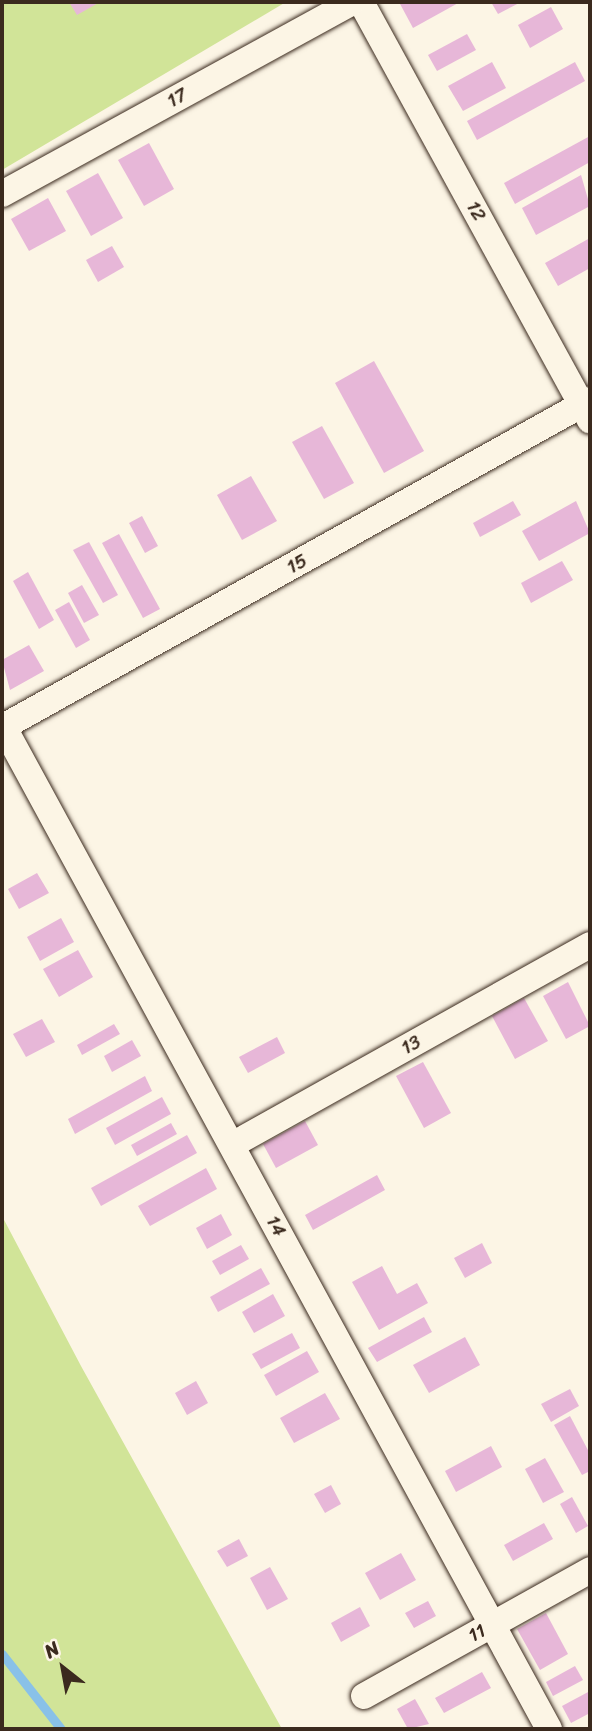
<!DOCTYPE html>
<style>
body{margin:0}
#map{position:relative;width:592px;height:1731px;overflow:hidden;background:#fcf5e5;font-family:Sriracha,sans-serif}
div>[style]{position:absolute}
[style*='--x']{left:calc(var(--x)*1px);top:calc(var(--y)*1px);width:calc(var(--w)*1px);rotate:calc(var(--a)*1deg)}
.green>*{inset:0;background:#d1e498}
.stream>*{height:9px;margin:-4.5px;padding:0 4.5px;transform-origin:4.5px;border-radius:4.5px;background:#89c1e8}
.building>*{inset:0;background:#e7b7d8}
.roads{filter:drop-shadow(0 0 2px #3b2a1e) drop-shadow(0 0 2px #3b2a1e)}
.minor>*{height:26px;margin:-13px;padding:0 13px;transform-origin:13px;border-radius:13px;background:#fcf5e5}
span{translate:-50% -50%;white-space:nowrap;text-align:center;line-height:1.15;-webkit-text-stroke:5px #fcf5e5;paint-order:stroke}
.street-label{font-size:19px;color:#3b2a1e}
.frame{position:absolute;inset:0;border:4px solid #3b2a1e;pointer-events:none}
.north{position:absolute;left:28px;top:1633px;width:70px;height:70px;-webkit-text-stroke:5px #fcf5e5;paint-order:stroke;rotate:329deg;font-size:19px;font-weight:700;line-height:28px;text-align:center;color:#3b2a1e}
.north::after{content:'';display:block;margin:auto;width:24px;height:32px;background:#3b2a1e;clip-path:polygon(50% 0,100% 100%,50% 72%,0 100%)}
</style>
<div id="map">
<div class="green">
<div style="clip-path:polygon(2px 2px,286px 2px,2px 170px)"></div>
<div style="clip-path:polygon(2px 1216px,81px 1366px,282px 1729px,2px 1729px)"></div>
</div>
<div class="stream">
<div style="--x:2;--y:1654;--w:95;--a:51.8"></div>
</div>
<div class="building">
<div style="clip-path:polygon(69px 2px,100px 2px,77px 15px)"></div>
<div style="clip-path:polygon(399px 2px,460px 2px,413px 28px)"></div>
<div style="clip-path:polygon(491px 2px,521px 2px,498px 14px)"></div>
<div style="clip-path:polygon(551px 7px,563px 29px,530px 48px,518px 25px)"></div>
<div style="clip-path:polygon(467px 34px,476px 50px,437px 71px,428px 55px)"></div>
<div style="clip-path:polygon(492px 62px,506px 88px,463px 111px,448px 86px)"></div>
<div style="clip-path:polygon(575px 62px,585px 81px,477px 140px,467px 121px)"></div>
<div style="clip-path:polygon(590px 136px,590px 162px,515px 204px,504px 183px)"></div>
<div style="clip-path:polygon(149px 143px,174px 189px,144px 206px,118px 160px)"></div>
<div style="clip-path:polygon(98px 173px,123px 218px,91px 236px,66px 191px)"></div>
<div style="clip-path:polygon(581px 175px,590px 206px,536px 235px,522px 208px)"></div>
<div style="clip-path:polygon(48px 198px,66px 231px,29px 251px,11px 219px)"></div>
<div style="clip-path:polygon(590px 238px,590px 268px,558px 286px,545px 263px)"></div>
<div style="clip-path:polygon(112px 246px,124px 267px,98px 282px,86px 260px)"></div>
<div style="clip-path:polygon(374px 361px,424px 451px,384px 473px,335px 383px)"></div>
<div style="clip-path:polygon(322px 426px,354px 483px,324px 499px,292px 442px)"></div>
<div style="clip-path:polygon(251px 476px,277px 521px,242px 540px,217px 495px)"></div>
<div style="clip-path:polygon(513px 501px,521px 515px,480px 537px,473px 523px)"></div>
<div style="clip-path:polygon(576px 501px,590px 533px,539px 561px,522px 531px)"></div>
<div style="clip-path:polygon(142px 516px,158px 546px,145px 553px,129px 523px)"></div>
<div style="clip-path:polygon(119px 534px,160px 609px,143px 618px,102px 543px)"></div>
<div style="clip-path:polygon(89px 542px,118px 595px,103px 603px,73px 550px)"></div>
<div style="clip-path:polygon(562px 561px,573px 580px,531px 603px,521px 583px)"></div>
<div style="clip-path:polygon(28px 572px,54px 620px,39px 629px,13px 581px)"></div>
<div style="clip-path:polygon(82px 585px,99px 615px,84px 623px,68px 593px)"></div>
<div style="clip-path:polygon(69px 602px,90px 640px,76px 648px,55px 610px)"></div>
<div style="clip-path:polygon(29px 645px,44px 671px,10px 690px,2px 660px)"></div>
<div style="clip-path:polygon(37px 873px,49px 893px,19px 909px,8px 889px)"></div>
<div style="clip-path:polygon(61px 918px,74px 942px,40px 961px,27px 937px)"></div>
<div style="clip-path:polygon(78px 950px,93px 977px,59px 997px,43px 969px)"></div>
<div style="clip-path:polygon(568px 982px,590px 1026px,566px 1039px,543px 996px)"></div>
<div style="clip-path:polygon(524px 998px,548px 1041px,515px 1059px,492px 1016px)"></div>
<div style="clip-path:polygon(42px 1019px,55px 1042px,26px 1057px,13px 1034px)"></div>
<div style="clip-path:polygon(114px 1024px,120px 1034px,82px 1055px,77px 1045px)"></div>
<div style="clip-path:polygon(277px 1037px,285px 1053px,248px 1073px,239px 1057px)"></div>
<div style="clip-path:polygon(132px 1040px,141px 1056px,112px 1072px,104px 1056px)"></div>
<div style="clip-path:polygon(423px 1062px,451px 1113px,424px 1128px,396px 1076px)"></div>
<div style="clip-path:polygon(145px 1076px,152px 1091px,75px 1134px,68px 1119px)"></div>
<div style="clip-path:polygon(162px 1097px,171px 1114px,115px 1145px,106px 1128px)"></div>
<div style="clip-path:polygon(305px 1121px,318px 1145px,276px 1168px,263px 1144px)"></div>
<div style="clip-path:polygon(171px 1123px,177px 1134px,137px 1156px,131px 1145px)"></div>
<div style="clip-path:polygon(187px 1135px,197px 1153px,101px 1206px,91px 1188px)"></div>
<div style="clip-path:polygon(206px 1168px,217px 1189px,150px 1226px,138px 1206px)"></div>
<div style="clip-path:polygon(377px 1175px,385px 1190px,313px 1230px,305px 1215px)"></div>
<div style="clip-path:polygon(221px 1214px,232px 1235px,207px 1249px,196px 1228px)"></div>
<div style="clip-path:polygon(482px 1243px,492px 1263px,465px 1278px,454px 1258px)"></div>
<div style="clip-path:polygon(241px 1245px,249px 1259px,220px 1275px,212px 1261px)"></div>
<div style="clip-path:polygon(382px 1266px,397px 1294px,417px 1283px,428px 1303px,379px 1330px,352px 1282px)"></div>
<div style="clip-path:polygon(261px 1268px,270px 1284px,218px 1312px,210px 1297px)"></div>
<div style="clip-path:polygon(273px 1294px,285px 1316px,254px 1333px,242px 1312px)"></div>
<div style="clip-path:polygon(424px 1317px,432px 1332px,377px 1362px,368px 1348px)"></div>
<div style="clip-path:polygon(292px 1333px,300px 1348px,261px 1369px,252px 1354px)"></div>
<div style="clip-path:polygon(465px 1337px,480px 1365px,429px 1393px,413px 1365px)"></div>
<div style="clip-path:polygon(307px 1351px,319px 1372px,276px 1396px,264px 1375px)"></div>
<div style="clip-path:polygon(196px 1381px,208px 1403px,187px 1415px,175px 1393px)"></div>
<div style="clip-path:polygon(570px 1389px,579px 1406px,551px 1422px,541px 1404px)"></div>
<div style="clip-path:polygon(325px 1393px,340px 1419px,294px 1443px,280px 1418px)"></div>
<div style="clip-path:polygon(570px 1416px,590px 1454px,590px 1471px,582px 1475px,554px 1425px)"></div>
<div style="clip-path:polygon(491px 1446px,502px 1467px,456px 1492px,445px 1471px)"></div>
<div style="clip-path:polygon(545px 1458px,564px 1492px,543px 1503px,525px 1469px)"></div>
<div style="clip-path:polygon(331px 1485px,341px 1504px,325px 1513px,314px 1494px)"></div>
<div style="clip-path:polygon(572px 1497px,588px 1526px,576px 1533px,560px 1504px)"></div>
<div style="clip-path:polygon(544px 1523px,553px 1539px,513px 1561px,504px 1545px)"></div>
<div style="clip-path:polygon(239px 1539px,248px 1556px,227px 1567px,217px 1551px)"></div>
<div style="clip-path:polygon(401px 1553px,416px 1580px,380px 1600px,365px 1573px)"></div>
<div style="clip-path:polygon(270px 1567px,288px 1599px,267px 1610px,250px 1578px)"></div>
<div style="clip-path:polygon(428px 1601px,436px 1616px,414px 1628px,405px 1613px)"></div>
<div style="clip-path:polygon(360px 1607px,370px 1626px,341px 1642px,331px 1623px)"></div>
<div style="clip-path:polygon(546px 1613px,568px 1654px,540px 1670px,517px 1629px)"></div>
<div style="clip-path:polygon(575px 1666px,583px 1680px,553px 1696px,546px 1682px)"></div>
<div style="clip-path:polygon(482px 1672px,491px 1688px,444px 1713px,435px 1698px)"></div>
<div style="clip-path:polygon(590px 1691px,590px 1713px,571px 1723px,562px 1706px)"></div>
<div style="clip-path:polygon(415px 1699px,429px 1724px,408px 1729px,397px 1709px)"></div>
</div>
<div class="roads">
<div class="minor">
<div style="--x:361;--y:2;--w:477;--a:61.3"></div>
<div style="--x:2;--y:194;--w:399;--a:-28.7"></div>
<div style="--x:2;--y:724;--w:1144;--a:61.44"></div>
<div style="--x:3;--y:727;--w:672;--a:-29.12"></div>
<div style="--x:232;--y:1145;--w:410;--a:-29.2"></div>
<div style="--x:364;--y:1696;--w:259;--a:-29.1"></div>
</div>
</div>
<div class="street-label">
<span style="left:177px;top:98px;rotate:-29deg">17</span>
<span style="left:476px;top:211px;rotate:61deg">12</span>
<span style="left:297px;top:564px;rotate:-29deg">15</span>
<span style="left:411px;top:1045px;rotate:-29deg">13</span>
<span style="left:276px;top:1226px;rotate:61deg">14</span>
<span style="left:477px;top:1633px;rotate:-29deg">11</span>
</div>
<div class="frame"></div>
<div class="north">N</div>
</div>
